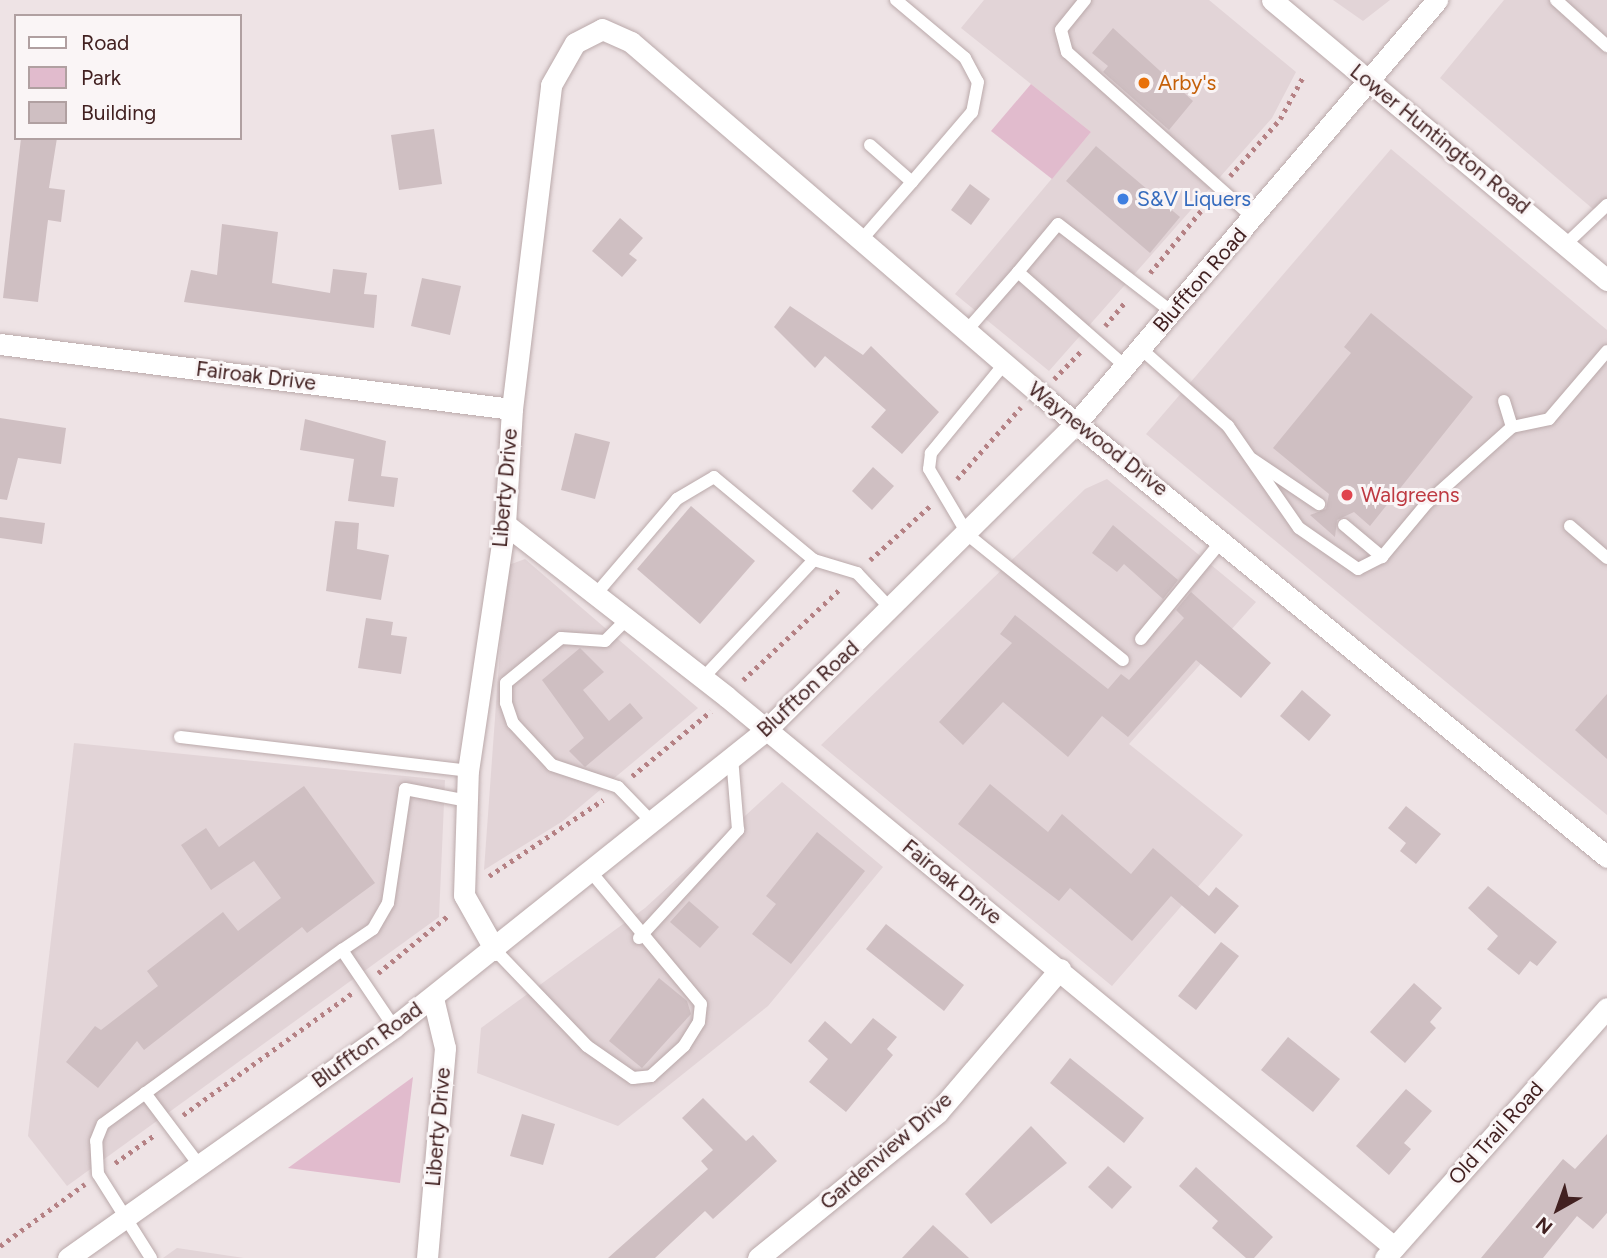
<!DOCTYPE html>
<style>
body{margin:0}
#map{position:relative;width:1607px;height:1258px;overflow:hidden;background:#eee3e5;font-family:Figtree,sans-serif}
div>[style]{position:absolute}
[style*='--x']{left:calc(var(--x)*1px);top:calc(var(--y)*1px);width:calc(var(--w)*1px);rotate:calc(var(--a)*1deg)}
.built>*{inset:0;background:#e2d4d7}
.green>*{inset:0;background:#e1bbcd}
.building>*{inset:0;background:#cfbfc2}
.path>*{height:4.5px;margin-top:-2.25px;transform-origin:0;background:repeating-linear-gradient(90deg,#b58184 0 3.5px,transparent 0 8.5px)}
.roads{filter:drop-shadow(0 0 2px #baa9aa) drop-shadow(0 0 2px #baa9aa)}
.lane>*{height:12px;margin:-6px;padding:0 6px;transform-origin:6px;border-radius:6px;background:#fff}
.street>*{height:21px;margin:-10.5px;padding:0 10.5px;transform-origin:10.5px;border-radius:10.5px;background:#fff}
.secondary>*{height:21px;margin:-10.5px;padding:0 10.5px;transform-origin:10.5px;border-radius:10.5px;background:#fff}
.dots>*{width:19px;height:19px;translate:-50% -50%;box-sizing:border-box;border:4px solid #faf5f6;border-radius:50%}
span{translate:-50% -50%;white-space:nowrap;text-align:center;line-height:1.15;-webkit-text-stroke:6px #faf5f6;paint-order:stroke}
.food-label{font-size:21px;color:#c56008}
.left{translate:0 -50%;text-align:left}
.street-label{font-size:21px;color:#422121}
.shop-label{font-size:21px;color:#366cbe}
.health-label{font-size:21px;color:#be3a42}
.legend{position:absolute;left:14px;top:14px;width:228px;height:126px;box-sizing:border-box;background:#faf5f6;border:2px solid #b0a0a1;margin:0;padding:9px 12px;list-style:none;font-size:21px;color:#422121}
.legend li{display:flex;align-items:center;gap:14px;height:35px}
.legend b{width:35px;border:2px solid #b0a0a1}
.north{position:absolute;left:1523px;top:1174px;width:70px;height:70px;-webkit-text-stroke:5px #faf5f6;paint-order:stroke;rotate:220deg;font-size:19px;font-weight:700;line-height:28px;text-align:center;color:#422121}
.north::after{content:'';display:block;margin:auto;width:24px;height:32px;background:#422121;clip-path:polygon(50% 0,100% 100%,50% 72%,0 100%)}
</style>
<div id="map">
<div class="built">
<div style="clip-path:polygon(984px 0,1209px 0,1296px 72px,1272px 118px,1049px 371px,955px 294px,1091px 132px,961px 28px)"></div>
<div style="clip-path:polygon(1333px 0,1390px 0,1363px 21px)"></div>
<div style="clip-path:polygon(1504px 0,1607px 0,1607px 221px,1440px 78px)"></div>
<div style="clip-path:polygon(1391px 149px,1607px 330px,1607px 815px,1146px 434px)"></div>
<div style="clip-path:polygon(1107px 479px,1256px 602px,1129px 744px,1243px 835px,1112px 986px,821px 745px,1085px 489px)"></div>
<div style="clip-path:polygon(525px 559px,698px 708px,563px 821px,484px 870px,506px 566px)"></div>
<div style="clip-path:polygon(74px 743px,445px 780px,439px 917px,67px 1186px,28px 1136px)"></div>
<div style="clip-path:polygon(782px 782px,883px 867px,768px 1006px,618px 1126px,477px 1073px,481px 1028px,645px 908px)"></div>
<div style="clip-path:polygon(177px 1248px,244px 1258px,163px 1258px)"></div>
</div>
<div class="green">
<div style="clip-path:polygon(1031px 84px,1091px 132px,1052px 179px,991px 131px)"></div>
<div style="clip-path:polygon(413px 1077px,400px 1183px,288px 1168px)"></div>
</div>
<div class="building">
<div style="clip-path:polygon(1113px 28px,1193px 101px,1169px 130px,1103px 72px,1108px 66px,1092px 53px)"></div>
<div style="clip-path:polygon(434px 129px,442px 184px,399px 190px,391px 135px)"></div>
<div style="clip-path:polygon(21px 138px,57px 138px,49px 188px,65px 190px,61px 222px,48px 220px,38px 302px,3px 298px)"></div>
<div style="clip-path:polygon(1096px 146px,1180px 217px,1150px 253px,1066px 181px)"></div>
<div style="clip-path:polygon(970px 184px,990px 199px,971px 225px,951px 210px)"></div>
<div style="clip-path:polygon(620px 218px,643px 238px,629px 254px,637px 260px,622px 277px,592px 251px)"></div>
<div style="clip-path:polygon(222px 224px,278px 232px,272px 283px,330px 293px,333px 269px,367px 273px,364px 294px,377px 295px,374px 328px,184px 302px,191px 270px,217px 275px)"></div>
<div style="clip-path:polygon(422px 278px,461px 286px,450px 335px,411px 326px)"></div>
<div style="clip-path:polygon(790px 306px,863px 355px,871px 346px,939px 412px,902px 454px,871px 427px,886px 410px,825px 356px,815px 368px,774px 327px)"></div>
<div style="clip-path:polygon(1371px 313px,1473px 397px,1370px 526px,1354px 512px,1337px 520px,1335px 537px,1310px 515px,1326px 509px,1329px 494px,1273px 448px,1351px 353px,1344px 347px)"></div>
<div style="clip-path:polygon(0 418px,66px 428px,61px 464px,18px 458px,7px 500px,0 499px)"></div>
<div style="clip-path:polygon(305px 419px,386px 441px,381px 476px,398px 478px,394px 507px,348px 501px,354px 459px,300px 450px)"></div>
<div style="clip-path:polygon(575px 433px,610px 442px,595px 499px,561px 490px)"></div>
<div style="clip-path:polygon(873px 467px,894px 486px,872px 510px,852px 491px)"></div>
<div style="clip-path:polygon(691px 506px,755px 561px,700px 624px,637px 569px)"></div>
<div style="clip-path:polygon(0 517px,45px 523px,42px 544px,0 538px)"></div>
<div style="clip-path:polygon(335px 521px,359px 523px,357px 549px,389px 555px,381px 600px,326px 591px)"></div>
<div style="clip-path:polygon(1113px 525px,1178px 580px,1163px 599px,1124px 564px,1117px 572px,1092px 553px)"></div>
<div style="clip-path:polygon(1191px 592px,1271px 663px,1241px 698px,1196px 660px,1128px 737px,1102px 716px,1068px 757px,1003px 702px,963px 745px,939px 722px,1012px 643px,1000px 634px,1015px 615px,1108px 689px,1121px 674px,1129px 680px,1184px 618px,1176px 610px)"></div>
<div style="clip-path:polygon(366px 618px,393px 622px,391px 635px,407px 637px,401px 674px,358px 668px)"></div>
<div style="clip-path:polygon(580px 648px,604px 672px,583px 690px,609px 721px,630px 703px,643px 718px,585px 767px,569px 751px,584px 738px,542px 680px)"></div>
<div style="clip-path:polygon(1302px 690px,1331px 715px,1309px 741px,1280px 716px)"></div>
<div style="clip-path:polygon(1607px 694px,1607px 759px,1575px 730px)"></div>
<div style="clip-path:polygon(990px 784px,1048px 832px,1062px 814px,1131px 874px,1153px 848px,1209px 896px,1216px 887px,1239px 906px,1215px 934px,1171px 896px,1132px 941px,1070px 888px,1059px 901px,958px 824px)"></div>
<div style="clip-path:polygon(304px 786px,375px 883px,307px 933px,302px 927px,144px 1050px,137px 1041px,98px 1088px,66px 1062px,95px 1026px,101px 1030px,158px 986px,147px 971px,223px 912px,238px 931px,281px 898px,254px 861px,211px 890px,181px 845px,206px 828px,219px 847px)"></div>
<div style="clip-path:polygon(1406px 806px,1441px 834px,1416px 864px,1400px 851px,1406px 843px,1388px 828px)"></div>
<div style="clip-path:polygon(817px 832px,865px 871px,791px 964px,752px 934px,776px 904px,766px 896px)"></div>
<div style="clip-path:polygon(1488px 886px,1557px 942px,1537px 966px,1530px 961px,1519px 975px,1487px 949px,1498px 936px,1468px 908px)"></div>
<div style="clip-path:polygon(689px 901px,719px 927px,700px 948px,670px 922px)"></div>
<div style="clip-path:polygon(886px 924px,964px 985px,944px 1011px,866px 949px)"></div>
<div style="clip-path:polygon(1221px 942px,1239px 956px,1196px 1010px,1178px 996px)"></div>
<div style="clip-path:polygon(659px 978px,687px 1001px,691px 1014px,642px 1068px,609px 1041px)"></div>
<div style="clip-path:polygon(1414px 983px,1442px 1008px,1430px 1022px,1436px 1028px,1405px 1063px,1370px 1032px)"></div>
<div style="clip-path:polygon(873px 1018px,897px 1037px,887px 1049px,893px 1055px,846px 1112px,809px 1082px,828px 1059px,808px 1041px,825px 1021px,851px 1044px)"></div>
<div style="clip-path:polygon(1288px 1037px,1340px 1079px,1313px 1112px,1261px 1070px)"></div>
<div style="clip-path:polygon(1070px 1058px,1144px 1118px,1124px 1143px,1050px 1083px)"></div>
<div style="clip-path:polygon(1406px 1089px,1432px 1111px,1404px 1143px,1411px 1149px,1389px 1175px,1356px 1146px)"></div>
<div style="clip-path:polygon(703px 1098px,746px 1141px,753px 1135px,777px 1161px,713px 1219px,705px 1211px,655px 1258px,608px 1258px,708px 1169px,701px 1161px,713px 1150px,682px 1118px)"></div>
<div style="clip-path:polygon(522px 1114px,555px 1124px,543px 1165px,510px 1156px)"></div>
<div style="clip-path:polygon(1031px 1126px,1067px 1163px,991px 1224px,965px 1194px)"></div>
<div style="clip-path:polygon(1607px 1134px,1607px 1213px,1593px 1229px,1577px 1216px,1543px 1258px,1481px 1258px,1563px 1159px,1575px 1169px)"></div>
<div style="clip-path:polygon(1108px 1166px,1132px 1187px,1112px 1209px,1088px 1187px)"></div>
<div style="clip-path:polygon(1196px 1167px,1273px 1237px,1254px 1258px,1246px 1258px,1212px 1228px,1218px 1221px,1179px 1186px)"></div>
<div style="clip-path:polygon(933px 1225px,969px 1258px,902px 1258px)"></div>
</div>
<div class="path">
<div style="--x:1230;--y:176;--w:76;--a:-48.7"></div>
<div style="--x:1280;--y:119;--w:50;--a:-61.4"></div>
<div style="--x:1150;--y:273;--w:93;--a:-50.7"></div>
<div style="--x:1105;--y:326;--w:33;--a:-50"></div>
<div style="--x:1054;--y:379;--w:40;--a:-46"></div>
<div style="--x:957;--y:479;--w:96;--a:-48.4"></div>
<div style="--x:870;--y:560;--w:82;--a:-42"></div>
<div style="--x:743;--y:680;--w:134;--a:-43.2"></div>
<div style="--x:632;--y:776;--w:102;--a:-39.4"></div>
<div style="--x:489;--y:876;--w:137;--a:-33.7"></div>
<div style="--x:378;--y:973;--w:93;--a:-39.3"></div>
<div style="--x:183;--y:1115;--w:208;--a:-35.8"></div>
<div style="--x:115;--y:1163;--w:50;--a:-35.3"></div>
<div style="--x:0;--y:1246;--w:105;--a:-36.1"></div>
</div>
<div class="roads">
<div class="lane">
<div style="--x:896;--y:0;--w:90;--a:40"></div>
<div style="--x:965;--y:58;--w:27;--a:62"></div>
<div style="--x:978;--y:82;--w:31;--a:101"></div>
<div style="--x:972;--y:112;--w:92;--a:130.6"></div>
<div style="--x:1085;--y:0;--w:38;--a:129"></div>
<div style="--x:1061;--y:30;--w:23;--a:75"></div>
<div style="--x:1067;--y:52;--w:249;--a:41.7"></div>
<div style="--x:1556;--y:0;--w:69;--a:42"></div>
<div style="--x:863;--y:238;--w:74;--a:-48.8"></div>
<div style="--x:912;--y:182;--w:56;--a:-138.6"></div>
<div style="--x:1566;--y:244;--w:57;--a:-43.6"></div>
<div style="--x:1018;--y:272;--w:62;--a:-50.2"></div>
<div style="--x:1058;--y:224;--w:144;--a:37.7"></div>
<div style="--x:968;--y:329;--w:76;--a:-48.7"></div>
<div style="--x:1018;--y:272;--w:142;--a:41.3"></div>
<div style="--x:1140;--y:348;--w:118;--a:41.6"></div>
<div style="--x:1228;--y:426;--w:124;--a:55.2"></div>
<div style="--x:1299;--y:528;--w:72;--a:34.8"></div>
<div style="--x:1358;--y:569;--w:27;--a:-27"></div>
<div style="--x:1382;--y:557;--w:70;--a:-50.2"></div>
<div style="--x:1427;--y:503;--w:114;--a:-41.8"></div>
<div style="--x:1512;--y:427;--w:38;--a:-12"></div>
<div style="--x:1549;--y:419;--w:89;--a:-49.5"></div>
<div style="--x:1005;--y:363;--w:117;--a:129.4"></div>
<div style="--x:931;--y:453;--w:16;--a:97"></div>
<div style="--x:929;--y:469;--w:77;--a:59.4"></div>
<div style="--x:968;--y:535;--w:199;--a:38.9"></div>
<div style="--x:1504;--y:401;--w:27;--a:73"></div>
<div style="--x:1252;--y:459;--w:81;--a:33.9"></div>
<div style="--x:1344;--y:525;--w:50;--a:40.1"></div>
<div style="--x:1570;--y:526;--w:49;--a:40.9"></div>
<div style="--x:596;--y:594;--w:125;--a:-49.5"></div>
<div style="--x:677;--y:499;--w:43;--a:-30.7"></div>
<div style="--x:714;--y:477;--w:130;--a:39.7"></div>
<div style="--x:627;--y:619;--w:31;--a:135"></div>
<div style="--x:605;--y:641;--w:44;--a:-176.1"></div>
<div style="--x:561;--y:638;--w:71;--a:140.7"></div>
<div style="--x:506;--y:683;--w:20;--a:90"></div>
<div style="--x:506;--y:703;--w:21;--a:71"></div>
<div style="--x:513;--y:723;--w:57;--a:47.1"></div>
<div style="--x:552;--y:765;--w:70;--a:18.4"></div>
<div style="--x:618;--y:787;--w:49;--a:45.8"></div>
<div style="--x:1141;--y:639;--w:129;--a:-50.6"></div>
<div style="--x:703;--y:678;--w:162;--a:-46.8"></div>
<div style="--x:814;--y:560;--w:45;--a:16.8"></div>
<div style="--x:857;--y:573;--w:51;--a:46.6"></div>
<div style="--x:180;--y:737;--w:290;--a:6.7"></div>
<div style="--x:639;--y:938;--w:147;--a:-47.5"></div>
<div style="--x:738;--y:830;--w:73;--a:-94.7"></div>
<div style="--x:342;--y:950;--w:37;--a:-34"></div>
<div style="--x:373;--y:929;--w:30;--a:-60"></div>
<div style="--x:388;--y:903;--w:115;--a:-81.5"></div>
<div style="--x:405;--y:789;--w:64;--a:10.8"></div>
<div style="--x:495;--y:950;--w:133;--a:46.2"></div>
<div style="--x:587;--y:1046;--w:56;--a:34.8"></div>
<div style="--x:633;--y:1078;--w:18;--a:-6"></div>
<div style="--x:651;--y:1076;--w:45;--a:-42.3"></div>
<div style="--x:684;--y:1046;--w:28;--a:-58"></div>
<div style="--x:699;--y:1022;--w:18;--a:-84"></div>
<div style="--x:701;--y:1004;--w:172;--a:-129.8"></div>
<div style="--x:145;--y:1093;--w:90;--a:53.1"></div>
<div style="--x:151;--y:1258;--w:99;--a:-122.2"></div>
<div style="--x:98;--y:1174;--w:33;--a:-93"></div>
<div style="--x:96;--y:1141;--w:18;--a:-68"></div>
<div style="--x:103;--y:1124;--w:296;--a:-36.1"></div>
<div style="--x:342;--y:950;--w:93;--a:56"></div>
</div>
<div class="street">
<div style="--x:0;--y:344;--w:516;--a:7.24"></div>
<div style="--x:505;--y:524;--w:281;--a:37.9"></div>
<div style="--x:727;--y:697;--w:865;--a:39.51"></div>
<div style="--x:495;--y:950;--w:63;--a:-119.4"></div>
<div style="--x:464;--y:895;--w:124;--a:-88.2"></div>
<div style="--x:468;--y:771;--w:250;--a:-81.5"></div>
<div style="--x:505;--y:524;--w:115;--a:-86.5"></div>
<div style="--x:512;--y:409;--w:326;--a:-83.1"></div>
<div style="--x:551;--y:85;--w:48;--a:-60.3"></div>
<div style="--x:575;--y:43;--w:30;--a:-27"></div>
<div style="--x:602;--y:29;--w:32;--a:24"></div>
<div style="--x:631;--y:42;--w:540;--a:40.72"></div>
<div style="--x:1040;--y:394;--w:732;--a:39.23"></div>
<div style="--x:427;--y:1258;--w:211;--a:-85.1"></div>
<div style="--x:445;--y:1048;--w:51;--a:-103.5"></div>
<div style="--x:758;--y:1258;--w:232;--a:-39"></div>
<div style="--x:938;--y:1112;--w:188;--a:-49.5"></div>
<div style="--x:1385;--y:1258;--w:334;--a:-48.4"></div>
</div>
<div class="secondary">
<div style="--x:1272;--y:0;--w:437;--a:39.9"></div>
<div style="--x:68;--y:1258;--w:400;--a:-35.3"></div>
<div style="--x:394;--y:1027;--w:476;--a:-38.6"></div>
<div style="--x:766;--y:730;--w:438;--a:-44.7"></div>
<div style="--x:1077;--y:422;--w:555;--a:-49.53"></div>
</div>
</div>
<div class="dots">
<div style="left:1144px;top:83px;background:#e8710a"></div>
<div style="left:1123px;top:199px;background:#3f7fe0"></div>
<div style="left:1347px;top:495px;background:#e0444e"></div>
</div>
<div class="food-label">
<span class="left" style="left:1158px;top:83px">Arby's</span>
</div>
<div class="street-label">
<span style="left:1440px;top:139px;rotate:39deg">Lower Huntington Road</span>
<span style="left:1200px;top:280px;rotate:-49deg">Bluffton Road</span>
<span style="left:256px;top:376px;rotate:7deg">Fairoak Drive</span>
<span style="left:1098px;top:439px;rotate:38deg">Waynewood Drive</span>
<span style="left:505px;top:488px;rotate:-85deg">Liberty Drive</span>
<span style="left:808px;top:689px;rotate:-43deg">Bluffton Road</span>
<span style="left:952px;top:882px;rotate:39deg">Fairoak Drive</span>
<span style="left:367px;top:1045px;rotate:-36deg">Bluffton Road</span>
<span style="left:438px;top:1127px;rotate:-85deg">Liberty Drive</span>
<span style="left:1496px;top:1133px;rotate:-48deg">Old Trail Road</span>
<span style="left:886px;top:1151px;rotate:-41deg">Gardenview Drive</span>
</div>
<div class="shop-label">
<span class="left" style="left:1137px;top:199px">S&amp;V Liquers</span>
</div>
<div class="health-label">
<span class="left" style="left:1361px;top:495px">Walgreens</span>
</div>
<ul class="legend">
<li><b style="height:9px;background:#fff"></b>Road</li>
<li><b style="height:19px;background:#e1bbcd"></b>Park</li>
<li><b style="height:19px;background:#cfbfc2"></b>Building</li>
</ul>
<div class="north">N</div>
</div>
